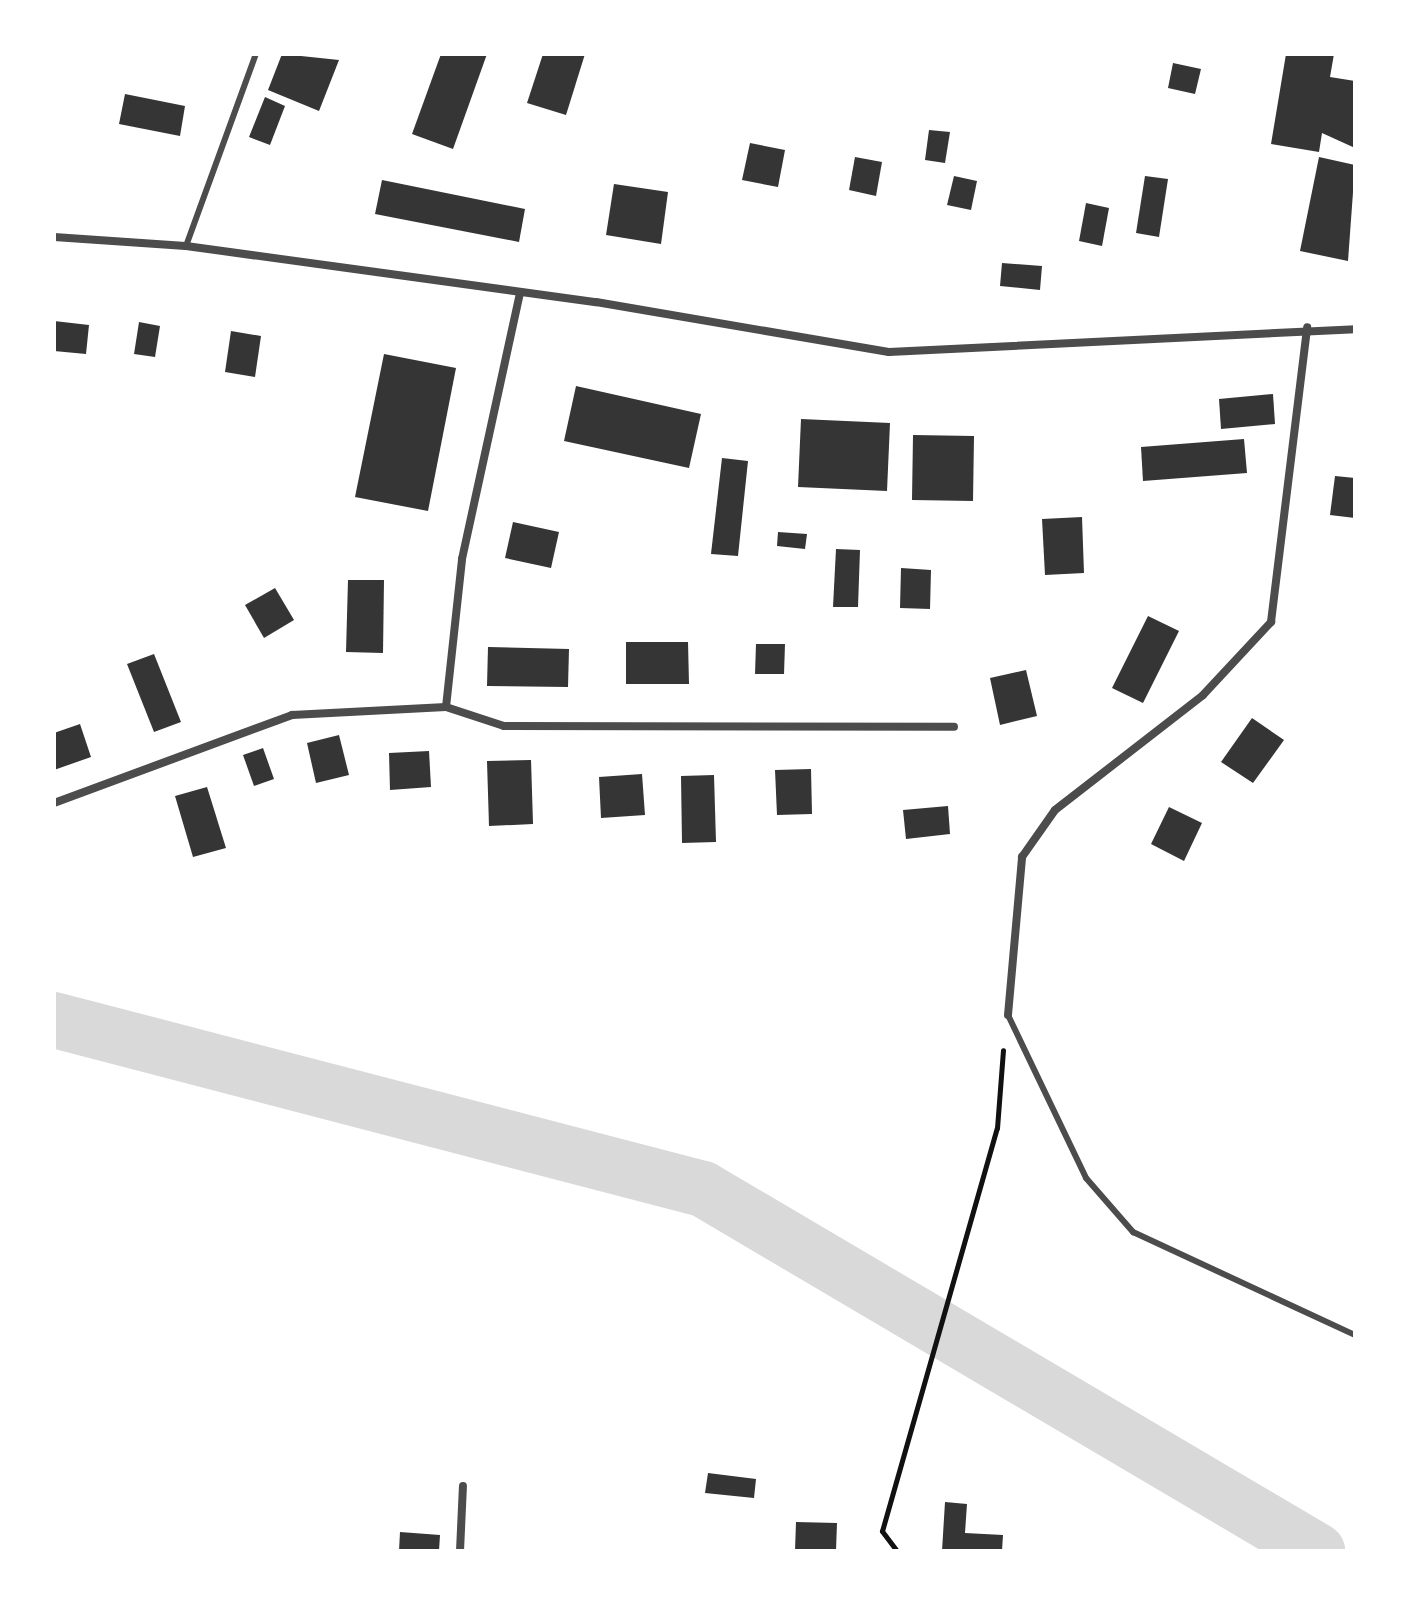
<!DOCTYPE html>
<style>
body{margin:0}
#map{position:relative;width:1409px;height:1605px;overflow:hidden;background:#fff;font-family:Manrope,sans-serif}
div>[style]{position:absolute}
[style*='--x']{left:calc(var(--x)*1px);top:calc(var(--y)*1px);width:calc(var(--w)*1px);rotate:calc(var(--a)*1deg)}
.river>*{height:56px;margin:-28px;padding:0 28px;transform-origin:28px;border-radius:28px;background:#d9d9d9}
.building>*{inset:0;background:#353535}
.path>*{height:5px;margin:-2.5px;padding:0 2.5px;transform-origin:2.5px;border-radius:2.5px;background:#111}
.service>*{height:6px;margin:-3px;padding:0 3px;transform-origin:3px;border-radius:3px;background:#4c4c4c}
.minor>*{height:8px;margin:-4px;padding:0 4px;transform-origin:4px;border-radius:4px;background:#4c4c4c}
span{translate:-50% -50%;white-space:nowrap;text-align:center;line-height:1.15;-webkit-text-stroke:6px #fff;paint-order:stroke}
.frame{position:absolute;inset:0;border:56px solid #fff;pointer-events:none}
</style>
<div id="map">
<div class="river">
<div style="--x:54;--y:1020;--w:671;--a:14.6"></div>
<div style="--x:703;--y:1189;--w:713;--a:30.52"></div>
</div>
<div class="building">
<div style="clip-path:polygon(282px 54px,339px 60px,319px 111px,268px 90px)"></div>
<div style="clip-path:polygon(441px 54px,487px 54px,453px 149px,412px 134px)"></div>
<div style="clip-path:polygon(543px 54px,585px 54px,566px 115px,527px 103px)"></div>
<div style="clip-path:polygon(1286px 54px,1334px 54px,1330px 77px,1355px 81px,1355px 148px,1322px 133px,1319px 152px,1271px 144px)"></div>
<div style="clip-path:polygon(1173px 63px,1201px 69px,1195px 94px,1168px 88px)"></div>
<div style="clip-path:polygon(125px 94px,185px 106px,180px 136px,119px 124px)"></div>
<div style="clip-path:polygon(265px 97px,285px 106px,270px 145px,249px 137px)"></div>
<div style="clip-path:polygon(929px 130px,950px 132px,945px 163px,925px 160px)"></div>
<div style="clip-path:polygon(750px 143px,785px 150px,778px 187px,742px 180px)"></div>
<div style="clip-path:polygon(855px 157px,882px 162px,876px 196px,849px 190px)"></div>
<div style="clip-path:polygon(1319px 157px,1355px 165px,1348px 261px,1300px 251px)"></div>
<div style="clip-path:polygon(954px 176px,977px 181px,971px 210px,947px 205px)"></div>
<div style="clip-path:polygon(1145px 176px,1168px 179px,1159px 237px,1136px 233px)"></div>
<div style="clip-path:polygon(382px 180px,525px 209px,519px 242px,375px 214px)"></div>
<div style="clip-path:polygon(614px 184px,668px 192px,661px 244px,606px 235px)"></div>
<div style="clip-path:polygon(1086px 203px,1109px 208px,1102px 246px,1079px 241px)"></div>
<div style="clip-path:polygon(1002px 263px,1042px 266px,1040px 290px,1000px 286px)"></div>
<div style="clip-path:polygon(54px 321px,89px 325px,86px 354px,54px 351px)"></div>
<div style="clip-path:polygon(139px 322px,160px 326px,155px 357px,134px 354px)"></div>
<div style="clip-path:polygon(231px 331px,261px 336px,255px 377px,225px 372px)"></div>
<div style="clip-path:polygon(384px 354px,456px 368px,428px 511px,355px 497px)"></div>
<div style="clip-path:polygon(576px 386px,701px 414px,689px 468px,564px 441px)"></div>
<div style="clip-path:polygon(1273px 394px,1275px 424px,1221px 429px,1219px 399px)"></div>
<div style="clip-path:polygon(801px 419px,890px 423px,887px 491px,798px 487px)"></div>
<div style="clip-path:polygon(913px 435px,974px 436px,973px 501px,912px 500px)"></div>
<div style="clip-path:polygon(1244px 439px,1247px 473px,1143px 481px,1141px 447px)"></div>
<div style="clip-path:polygon(722px 458px,748px 461px,738px 556px,711px 554px)"></div>
<div style="clip-path:polygon(1335px 476px,1355px 478px,1355px 518px,1330px 515px)"></div>
<div style="clip-path:polygon(1082px 517px,1084px 573px,1045px 575px,1042px 519px)"></div>
<div style="clip-path:polygon(513px 522px,559px 532px,551px 568px,505px 558px)"></div>
<div style="clip-path:polygon(778px 532px,807px 534px,805px 549px,777px 546px)"></div>
<div style="clip-path:polygon(836px 549px,860px 550px,858px 607px,833px 607px)"></div>
<div style="clip-path:polygon(901px 568px,931px 570px,930px 609px,900px 608px)"></div>
<div style="clip-path:polygon(348px 580px,384px 580px,383px 653px,346px 652px)"></div>
<div style="clip-path:polygon(275px 588px,294px 620px,264px 638px,245px 605px)"></div>
<div style="clip-path:polygon(1148px 616px,1179px 631px,1143px 703px,1112px 688px)"></div>
<div style="clip-path:polygon(626px 642px,688px 642px,689px 684px,626px 684px)"></div>
<div style="clip-path:polygon(756px 644px,785px 644px,784px 674px,755px 674px)"></div>
<div style="clip-path:polygon(488px 647px,569px 649px,568px 687px,487px 686px)"></div>
<div style="clip-path:polygon(154px 654px,181px 722px,154px 732px,127px 664px)"></div>
<div style="clip-path:polygon(1026px 670px,1037px 716px,1000px 725px,990px 678px)"></div>
<div style="clip-path:polygon(1252px 718px,1284px 740px,1253px 783px,1221px 762px)"></div>
<div style="clip-path:polygon(80px 724px,91px 757px,54px 770px,54px 733px)"></div>
<div style="clip-path:polygon(339px 735px,349px 775px,316px 783px,307px 743px)"></div>
<div style="clip-path:polygon(263px 748px,274px 779px,254px 786px,243px 755px)"></div>
<div style="clip-path:polygon(429px 751px,431px 787px,390px 790px,389px 753px)"></div>
<div style="clip-path:polygon(531px 760px,533px 824px,489px 826px,487px 761px)"></div>
<div style="clip-path:polygon(811px 769px,812px 814px,777px 815px,775px 770px)"></div>
<div style="clip-path:polygon(642px 774px,645px 815px,601px 818px,599px 777px)"></div>
<div style="clip-path:polygon(714px 775px,716px 842px,682px 843px,681px 776px)"></div>
<div style="clip-path:polygon(207px 787px,226px 848px,193px 857px,175px 796px)"></div>
<div style="clip-path:polygon(948px 806px,950px 834px,906px 839px,903px 810px)"></div>
<div style="clip-path:polygon(1169px 807px,1202px 823px,1184px 861px,1151px 844px)"></div>
<div style="clip-path:polygon(708px 1473px,756px 1479px,754px 1498px,705px 1493px)"></div>
<div style="clip-path:polygon(945px 1502px,967px 1504px,965px 1533px,1003px 1535px,1002px 1551px,942px 1551px)"></div>
<div style="clip-path:polygon(796px 1522px,837px 1523px,836px 1551px,795px 1551px)"></div>
<div style="clip-path:polygon(400px 1532px,440px 1535px,439px 1551px,399px 1551px)"></div>
</div>
<div class="path">
<div style="--x:897;--y:1551;--w:25;--a:-127"></div>
<div style="--x:882;--y:1531;--w:419;--a:-74.1"></div>
<div style="--x:997;--y:1128;--w:78;--a:-85.6"></div>
</div>
<div class="service">
<div style="--x:186;--y:246;--w:204;--a:-70"></div>
<div style="--x:1008;--y:1015;--w:181;--a:64.4"></div>
<div style="--x:1086;--y:1178;--w:72;--a:49"></div>
<div style="--x:1133;--y:1232;--w:245;--a:24.9"></div>
</div>
<div class="minor">
<div style="--x:54;--y:237;--w:132;--a:3.9"></div>
<div style="--x:186;--y:246;--w:414;--a:7.8"></div>
<div style="--x:596;--y:302;--w:297;--a:9.7"></div>
<div style="--x:889;--y:352;--w:467;--a:-2.8"></div>
<div style="--x:446;--y:707;--w:149;--a:-83.8"></div>
<div style="--x:462;--y:559;--w:273;--a:-77.7"></div>
<div style="--x:54;--y:803;--w:254;--a:-20.3"></div>
<div style="--x:292;--y:715;--w:154;--a:-3"></div>
<div style="--x:446;--y:707;--w:61;--a:18.1"></div>
<div style="--x:504;--y:726;--w:450;--a:0.1"></div>
<div style="--x:1008;--y:1015;--w:159;--a:-84.9"></div>
<div style="--x:1022;--y:857;--w:57;--a:-54.9"></div>
<div style="--x:1055;--y:810;--w:187;--a:-37.8"></div>
<div style="--x:1203;--y:695;--w:100;--a:-47"></div>
<div style="--x:1271;--y:622;--w:297;--a:-83"></div>
<div style="--x:460;--y:1551;--w:65;--a:-87.4"></div>
</div>
<div class="frame"></div>
</div>
